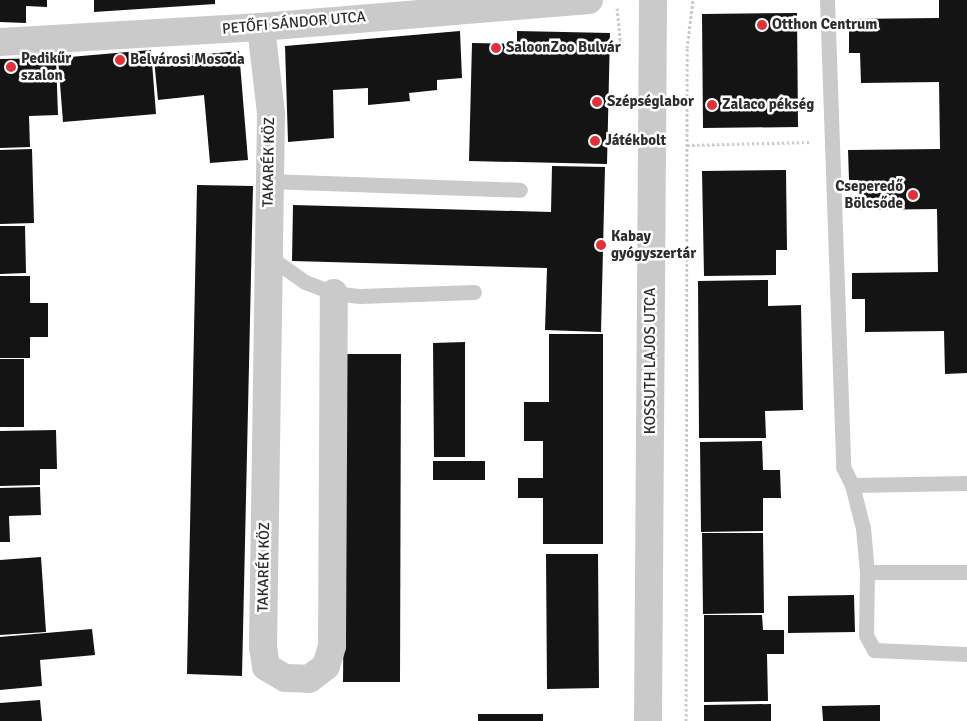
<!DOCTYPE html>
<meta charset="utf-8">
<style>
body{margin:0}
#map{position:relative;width:967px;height:721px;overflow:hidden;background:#fff;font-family:Signika,sans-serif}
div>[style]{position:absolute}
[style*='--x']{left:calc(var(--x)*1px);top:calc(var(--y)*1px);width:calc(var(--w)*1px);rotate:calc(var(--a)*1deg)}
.building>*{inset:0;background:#141414}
.path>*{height:3px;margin-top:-1.5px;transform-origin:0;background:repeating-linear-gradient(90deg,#cacaca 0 2.5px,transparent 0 5px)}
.service>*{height:15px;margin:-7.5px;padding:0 7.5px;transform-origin:7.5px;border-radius:7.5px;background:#cacaca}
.minor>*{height:28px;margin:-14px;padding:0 14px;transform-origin:14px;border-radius:14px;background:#cacaca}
.tertiary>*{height:28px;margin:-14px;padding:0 14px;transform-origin:14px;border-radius:14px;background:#cacaca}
.dots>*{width:14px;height:14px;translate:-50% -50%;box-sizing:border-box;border:2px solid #fff;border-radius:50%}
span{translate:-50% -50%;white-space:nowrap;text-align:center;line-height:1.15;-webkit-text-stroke:5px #fff;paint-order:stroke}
.street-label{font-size:15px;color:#2d2d2d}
.poi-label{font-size:15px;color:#2d2d2d;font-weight:700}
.left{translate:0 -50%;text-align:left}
.right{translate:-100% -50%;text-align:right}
</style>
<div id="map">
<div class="building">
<div style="clip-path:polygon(0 0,47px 0,47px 7px,26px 6px,26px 23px,0 22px)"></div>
<div style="clip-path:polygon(94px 0,215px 0,215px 4px,94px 12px)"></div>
<div style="clip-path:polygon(939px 0,967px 0,967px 373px,945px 374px,944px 331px,865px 332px,865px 299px,852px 299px,852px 273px,938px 272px,937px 209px,858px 210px,858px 180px,849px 180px,848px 150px,940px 149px,939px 82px,861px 83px,860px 53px,849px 53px,849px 19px,939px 18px)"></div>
<div style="clip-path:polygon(797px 13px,798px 127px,703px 128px,702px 14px)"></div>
<div style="clip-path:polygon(460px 31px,462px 78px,437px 80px,437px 90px,409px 93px,410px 101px,368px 105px,368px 88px,333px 90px,334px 138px,288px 142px,285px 46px)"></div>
<div style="clip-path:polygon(517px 31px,610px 33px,607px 164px,469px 161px,472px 43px,517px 44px)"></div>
<div style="clip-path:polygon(151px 50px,156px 114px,63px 122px,58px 58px)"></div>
<div style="clip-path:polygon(239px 51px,248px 160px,210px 163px,204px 95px,158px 100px,154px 59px)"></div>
<div style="clip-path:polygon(56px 58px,58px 115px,29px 116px,30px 147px,0 148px,0 59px)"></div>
<div style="clip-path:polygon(32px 149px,34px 223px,0 224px,0 150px)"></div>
<div style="clip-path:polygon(552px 166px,605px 167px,601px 332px,545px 330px,547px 268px,292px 261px,293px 205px,551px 212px)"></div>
<div style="clip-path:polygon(786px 170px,787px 250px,776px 250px,776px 275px,704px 276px,702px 171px)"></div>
<div style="clip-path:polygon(197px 185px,253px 186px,242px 676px,187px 674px)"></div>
<div style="clip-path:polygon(0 226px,25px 226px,26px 273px,0 274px)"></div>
<div style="clip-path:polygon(0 276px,30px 276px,30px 303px,48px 303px,48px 337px,30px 337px,30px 358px,0 358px)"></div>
<div style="clip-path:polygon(768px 280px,768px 306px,801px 305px,803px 410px,765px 411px,766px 438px,699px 438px,698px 281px)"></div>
<div style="clip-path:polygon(549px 334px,603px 334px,603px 544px,543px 544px,543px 498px,518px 498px,518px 478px,543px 478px,543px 441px,524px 441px,524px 402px,549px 402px)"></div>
<div style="clip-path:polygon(465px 342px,465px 457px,434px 457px,433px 343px)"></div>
<div style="clip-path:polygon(346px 354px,401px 354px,400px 682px,343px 682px)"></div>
<div style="clip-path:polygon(0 359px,24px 359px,24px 427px,0 427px)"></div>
<div style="clip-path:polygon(56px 430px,57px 469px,40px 469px,40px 485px,0 486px,0 431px)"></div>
<div style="clip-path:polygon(762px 441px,763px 470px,780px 470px,781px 498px,763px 498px,763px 531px,701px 532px,700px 442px)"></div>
<div style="clip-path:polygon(433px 461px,485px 461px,485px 480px,433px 480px)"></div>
<div style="clip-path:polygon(40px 487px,41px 515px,9px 516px,10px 542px,0 542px,0 488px)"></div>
<div style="clip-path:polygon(702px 533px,763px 533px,764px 613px,703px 614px)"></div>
<div style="clip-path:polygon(546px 554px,598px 554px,599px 688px,547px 689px)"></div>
<div style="clip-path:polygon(41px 557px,46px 632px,0 635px,0 560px)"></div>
<div style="clip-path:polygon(854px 595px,855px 632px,788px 633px,788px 596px)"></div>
<div style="clip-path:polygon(704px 615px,762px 615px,763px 630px,784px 630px,784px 654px,767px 654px,768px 701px,704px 702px)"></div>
<div style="clip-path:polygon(92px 629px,95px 655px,40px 660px,42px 686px,0 690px,0 637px)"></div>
<div style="clip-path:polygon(40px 700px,42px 721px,0 721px,0 703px)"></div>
<div style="clip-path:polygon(771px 704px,771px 721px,704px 721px,704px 705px)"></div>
<div style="clip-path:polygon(880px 705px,880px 721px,823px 721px,822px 706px)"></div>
<div style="clip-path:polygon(478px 714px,543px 714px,543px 721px,478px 721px)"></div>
</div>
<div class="path">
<div style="--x:617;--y:8;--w:41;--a:84.4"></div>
<div style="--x:687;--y:145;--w:122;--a:-1.4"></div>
<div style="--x:686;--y:721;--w:673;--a:-89.91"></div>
<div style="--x:687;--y:48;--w:48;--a:-82.9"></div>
</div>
<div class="service">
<div style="--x:827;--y:0;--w:467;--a:88"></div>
<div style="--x:843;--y:467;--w:20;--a:63"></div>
<div style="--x:852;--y:485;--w:44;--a:75.7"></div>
<div style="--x:863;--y:528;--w:44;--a:84.8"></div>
<div style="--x:867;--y:572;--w:100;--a:0"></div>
<div style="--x:268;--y:181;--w:252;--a:2"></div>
<div style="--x:268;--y:256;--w:45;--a:35.1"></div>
<div style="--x:305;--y:282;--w:31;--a:21"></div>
<div style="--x:334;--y:293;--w:26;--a:7"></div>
<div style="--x:360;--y:296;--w:114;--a:-2"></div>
<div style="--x:852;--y:485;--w:115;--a:-1"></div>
<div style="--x:867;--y:572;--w:63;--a:90.9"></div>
<div style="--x:866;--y:635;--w:17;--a:62"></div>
<div style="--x:874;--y:650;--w:93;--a:2.5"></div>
</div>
<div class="minor">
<div style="--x:261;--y:27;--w:88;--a:83.4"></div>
<div style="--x:271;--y:114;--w:533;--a:90.86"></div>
<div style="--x:263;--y:647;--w:20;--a:81"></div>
<div style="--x:266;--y:667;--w:22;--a:30"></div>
<div style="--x:285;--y:678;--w:24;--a:2"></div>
<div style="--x:309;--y:679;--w:21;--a:-37"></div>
<div style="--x:326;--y:666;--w:21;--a:-73"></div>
<div style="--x:332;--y:646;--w:353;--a:-89.7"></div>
<div style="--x:0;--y:42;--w:261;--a:-3.3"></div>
<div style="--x:261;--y:27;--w:329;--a:-4.7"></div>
</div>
<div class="tertiary">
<div style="--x:648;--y:721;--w:721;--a:-89.6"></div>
</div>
<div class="dots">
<div style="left:762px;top:25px;background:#e1313d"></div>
<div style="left:496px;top:48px;background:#e1313d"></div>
<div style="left:120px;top:60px;background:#e1313d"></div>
<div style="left:11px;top:67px;background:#e1313d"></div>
<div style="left:597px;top:102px;background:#e1313d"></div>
<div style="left:712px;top:105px;background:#e1313d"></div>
<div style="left:595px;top:141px;background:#e1313d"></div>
<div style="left:913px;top:195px;background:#e1313d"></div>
<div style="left:601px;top:245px;background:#e1313d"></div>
</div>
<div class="street-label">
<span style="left:294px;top:23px;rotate:-5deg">PETŐFI SÁNDOR UTCA</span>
<span style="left:269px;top:162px;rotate:-89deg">TAKARÉK KÖZ</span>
<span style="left:651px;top:361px;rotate:-90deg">KOSSUTH LAJOS UTCA</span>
<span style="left:264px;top:567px;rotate:-89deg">TAKARÉK KÖZ</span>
</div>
<div class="poi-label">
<span class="left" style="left:772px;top:25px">Otthon Centrum</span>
<span class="left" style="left:506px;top:48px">SaloonZoo Bulvár</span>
<span class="left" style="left:21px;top:67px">Pedikűr<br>szalon</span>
<span class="left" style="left:130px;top:60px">Belvárosi Mosoda</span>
<span class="left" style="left:607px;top:102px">Szépséglabor</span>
<span class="left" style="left:722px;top:105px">Zalaco pékség</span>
<span class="left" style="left:605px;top:141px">Játékbolt</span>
<span class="right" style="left:903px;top:195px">Cseperedő<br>Bölcsőde</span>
<span class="left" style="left:611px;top:245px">Kabay<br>gyógyszertár</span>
</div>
</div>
